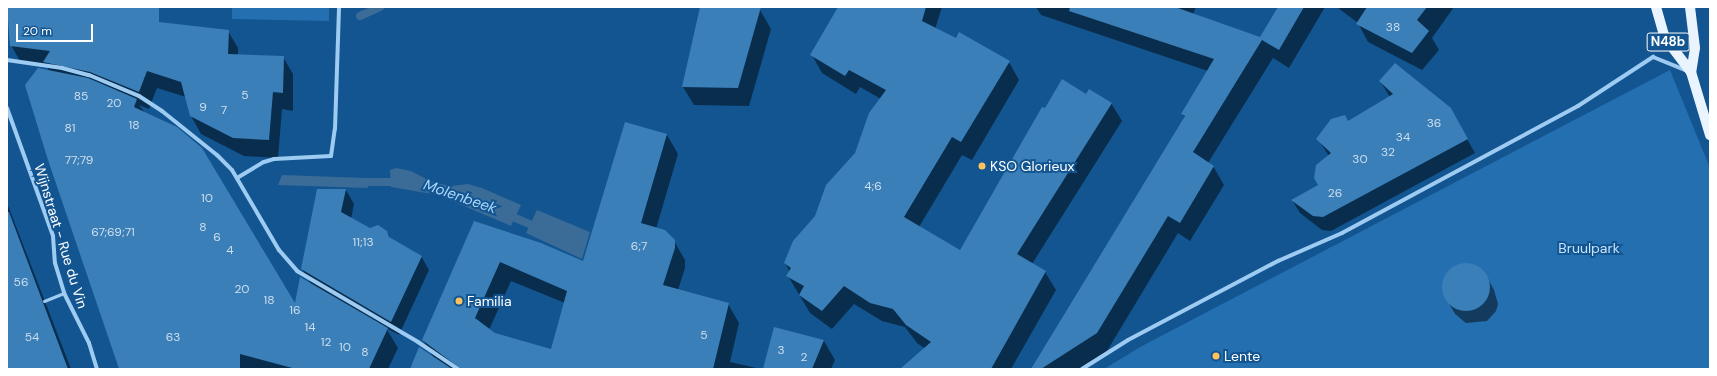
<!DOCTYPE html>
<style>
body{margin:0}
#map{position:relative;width:1717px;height:376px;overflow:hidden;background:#125591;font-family:"DM Sans",sans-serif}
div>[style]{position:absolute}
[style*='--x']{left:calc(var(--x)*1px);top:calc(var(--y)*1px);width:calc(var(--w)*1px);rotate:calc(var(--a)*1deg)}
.green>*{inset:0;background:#246fb0}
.water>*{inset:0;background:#3b6b97}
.shadow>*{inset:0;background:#0007}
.stream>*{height:8px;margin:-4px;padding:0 4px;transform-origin:4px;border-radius:4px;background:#3b6b97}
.building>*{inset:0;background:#3b7fb9}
.round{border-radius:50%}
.lane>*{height:3px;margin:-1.5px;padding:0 1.5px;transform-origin:1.5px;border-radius:1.5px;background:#9ecbf2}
.street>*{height:4px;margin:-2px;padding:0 2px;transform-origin:2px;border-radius:2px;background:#9ecbf2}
.primary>*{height:10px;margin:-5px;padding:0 5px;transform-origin:5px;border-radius:5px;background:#e9f4ff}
.dots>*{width:11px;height:11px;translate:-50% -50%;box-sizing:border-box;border:2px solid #125591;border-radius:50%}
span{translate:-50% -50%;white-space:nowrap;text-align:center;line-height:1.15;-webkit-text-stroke:4px #125591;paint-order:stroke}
.number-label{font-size:12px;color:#cedfee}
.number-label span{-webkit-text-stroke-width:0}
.shield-label span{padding:1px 3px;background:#125591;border:1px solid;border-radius:3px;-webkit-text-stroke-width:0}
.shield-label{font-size:13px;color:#fff;font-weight:700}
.poi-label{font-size:14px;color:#fff}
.left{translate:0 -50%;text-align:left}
.street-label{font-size:14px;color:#fff}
.park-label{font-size:14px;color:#c5e3fd}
.water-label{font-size:15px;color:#aad5f9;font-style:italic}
.frame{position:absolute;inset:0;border:8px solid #fff;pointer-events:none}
.scale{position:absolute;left:16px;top:24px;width:77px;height:18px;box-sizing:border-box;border:2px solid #fff;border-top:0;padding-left:5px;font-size:12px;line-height:14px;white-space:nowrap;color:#fff;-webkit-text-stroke:3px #125591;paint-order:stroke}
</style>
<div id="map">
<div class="green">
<div style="clip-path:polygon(232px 7px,329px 7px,329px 21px,232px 19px)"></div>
<div style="clip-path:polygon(1670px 70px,1710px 168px,1710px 369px,1104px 369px,1142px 346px)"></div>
</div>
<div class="water">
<div style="clip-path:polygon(396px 168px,411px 171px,432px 182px,451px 186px,468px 184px,482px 188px,521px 205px,511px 226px,438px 195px,391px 187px,390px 170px)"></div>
<div style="clip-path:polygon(282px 175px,366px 178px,368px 188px,278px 185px)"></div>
<div style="clip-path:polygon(537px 210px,590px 232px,582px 259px,526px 233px)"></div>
</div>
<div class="shadow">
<div style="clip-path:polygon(7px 7px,102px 7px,101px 18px,228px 31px,238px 48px,238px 55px,283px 57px,293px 74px,293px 111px,282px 109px,278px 158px,244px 156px,201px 134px,191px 116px,186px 97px,157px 88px,149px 109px,139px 105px,295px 305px,311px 284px,302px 269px,346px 190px,354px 204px,351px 219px,370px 229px,387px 232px,391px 240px,421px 256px,429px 270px,399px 335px,386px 328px,398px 348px,388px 369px,119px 369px,48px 156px,49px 71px,47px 66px,21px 63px,11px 45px)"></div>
<div style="clip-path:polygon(701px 7px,746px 7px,760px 10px,771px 29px,749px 106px,694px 105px,683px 87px)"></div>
<div style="clip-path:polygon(840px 7px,942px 7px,935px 29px,1009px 62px,1019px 80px,972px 160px,962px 155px,919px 227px,961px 251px,1045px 110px,1086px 96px,1111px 103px,1122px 121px,1032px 264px,1045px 272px,1056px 290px,1011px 369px,903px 369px,926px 349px,917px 343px,905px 327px,882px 321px,854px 304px,832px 329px,810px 313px,788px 276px,790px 272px,785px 263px,856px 154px,881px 99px,860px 87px,856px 94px,822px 73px,812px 55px)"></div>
<div style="clip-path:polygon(1036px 7px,1196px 7px,1193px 14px,1260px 38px,1279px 7px,1325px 7px,1289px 68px,1273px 58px,1208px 163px,1213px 166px,1224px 185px,1190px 241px,1178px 233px,1107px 351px,1079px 369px,1032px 369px,1185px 118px,1182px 114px,1208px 71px,1041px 15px)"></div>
<div style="clip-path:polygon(1337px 7px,1454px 7px,1432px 38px,1439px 50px,1422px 70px,1368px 42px,1358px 23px)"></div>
<div style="clip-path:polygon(1380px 81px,1450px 109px,1475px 153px,1331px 231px,1322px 230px,1300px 213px,1292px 200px,1319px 185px,1329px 156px,1318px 139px,1390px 97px)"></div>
<div style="clip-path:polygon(evenodd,667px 135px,678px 154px,656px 229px,674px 241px,685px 260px,685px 268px,678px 290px,728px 304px,739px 323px,730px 362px,761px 369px,411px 369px,433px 357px,423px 340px,474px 222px,584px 263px,667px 135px,511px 281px,565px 303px,552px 350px,495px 334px,489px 330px,511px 281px)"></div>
<div style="clip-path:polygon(7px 203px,71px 369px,7px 369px)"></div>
<div style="clip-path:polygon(1461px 265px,1475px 266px,1486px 275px,1494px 290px,1498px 304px,1496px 311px,1487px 321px,1466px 323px,1455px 314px,1447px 300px,1444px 286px,1445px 279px,1454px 268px)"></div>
<div style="clip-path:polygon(824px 341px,835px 360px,831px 369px,764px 369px)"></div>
</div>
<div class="stream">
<div style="--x:360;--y:16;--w:22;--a:-24"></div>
<div style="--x:357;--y:182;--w:43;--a:0"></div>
<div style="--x:506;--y:214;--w:36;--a:23"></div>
</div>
<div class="building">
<div style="clip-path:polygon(7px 7px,159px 7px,159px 22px,229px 30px,228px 54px,284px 56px,283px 93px,273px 92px,269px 140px,233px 138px,190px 116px,181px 82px,147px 71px,139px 92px,90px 72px,43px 62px,50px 51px,10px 46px)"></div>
<div style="clip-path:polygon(700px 7px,761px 7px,738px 88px,682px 87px)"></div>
<div style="clip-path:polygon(838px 7px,926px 7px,922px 21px,956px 38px,959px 32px,1010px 61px,961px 142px,952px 137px,904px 217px,960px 250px,1042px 107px,1045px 108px,1062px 79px,1086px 94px,1089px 89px,1112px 103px,1017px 254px,1046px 271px,991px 369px,900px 369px,931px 342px,906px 325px,893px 309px,870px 303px,844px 286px,822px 311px,799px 295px,804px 286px,786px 276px,791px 268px,784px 263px,793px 241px,815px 216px,826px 185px,855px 153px,869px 113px,886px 90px,849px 70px,845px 76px,810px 55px)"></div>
<div style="clip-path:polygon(1070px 7px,1175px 7px,1260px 37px,1278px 7px,1304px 7px,1279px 50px,1262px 40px,1193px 152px,1214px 166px,1180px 223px,1168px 216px,1097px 333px,1041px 369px,1031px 369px,1185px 116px,1181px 114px,1214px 59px,1069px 11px)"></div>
<div style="clip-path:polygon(1367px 7px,1427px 7px,1417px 20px,1429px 31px,1412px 53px,1356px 24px)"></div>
<div style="clip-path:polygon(1395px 63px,1451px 108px,1468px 139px,1323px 217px,1313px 216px,1291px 200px,1318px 185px,1314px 178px,1316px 165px,1331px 153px,1316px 139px,1331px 119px,1345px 115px,1348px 121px,1393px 94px,1379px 81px)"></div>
<div style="clip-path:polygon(38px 68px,88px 78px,137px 99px,134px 107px,177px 127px,202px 148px,295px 303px,300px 277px,388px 328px,369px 369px,296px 369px,240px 354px,240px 369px,119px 369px,47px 157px,25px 85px)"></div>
<div style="clip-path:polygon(evenodd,625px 122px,667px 134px,641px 223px,665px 230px,675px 240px,675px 248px,663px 285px,729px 303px,713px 369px,461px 369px,422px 340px,474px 221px,541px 243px,583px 261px,625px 122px,500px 262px,567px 291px,551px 349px,495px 333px,475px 318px,500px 262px)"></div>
<div style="clip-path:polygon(317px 189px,346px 189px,341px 212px,370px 228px,378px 225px,387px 231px,389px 237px,422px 256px,391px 322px,301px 269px)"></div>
<div style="clip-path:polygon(7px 212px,9px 212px,68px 369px,7px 369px)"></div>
<div class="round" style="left:1442px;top:263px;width:48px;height:48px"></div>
<div style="clip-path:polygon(774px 327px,824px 340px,812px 369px,763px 369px)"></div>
<div style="clip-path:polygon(419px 347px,452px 369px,410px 369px)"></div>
</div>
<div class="lane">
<div style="--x:44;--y:301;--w:22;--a:-22"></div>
</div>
<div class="street">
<div style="--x:7;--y:60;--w:56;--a:8.3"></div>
<div style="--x:62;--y:68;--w:28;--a:15"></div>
<div style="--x:89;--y:75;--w:54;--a:22.8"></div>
<div style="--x:139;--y:96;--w:27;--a:33"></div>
<div style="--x:162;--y:111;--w:70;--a:38.7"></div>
<div style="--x:217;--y:155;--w:21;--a:45"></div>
<div style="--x:232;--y:170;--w:93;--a:59.6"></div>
<div style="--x:279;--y:250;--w:28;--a:49"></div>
<div style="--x:297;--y:271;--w:140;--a:30.4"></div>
<div style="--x:418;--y:342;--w:48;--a:34"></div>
<div style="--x:7;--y:108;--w:136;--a:70.2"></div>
<div style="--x:53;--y:236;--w:27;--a:86"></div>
<div style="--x:55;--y:263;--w:31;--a:73"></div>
<div style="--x:64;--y:293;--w:56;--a:63.4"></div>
<div style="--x:89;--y:343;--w:27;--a:73"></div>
<div style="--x:237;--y:178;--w:31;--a:-31"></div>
<div style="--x:264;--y:162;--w:10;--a:-17"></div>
<div style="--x:274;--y:159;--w:57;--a:-3"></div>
<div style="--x:331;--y:156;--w:27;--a:-82"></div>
<div style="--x:335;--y:129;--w:122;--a:-88.1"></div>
<div style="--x:1082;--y:369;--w:54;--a:-32.2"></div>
<div style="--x:1128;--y:340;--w:170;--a:-27.8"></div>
<div style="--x:1278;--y:261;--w:70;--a:-23.6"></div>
<div style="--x:1342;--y:233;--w:268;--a:-28.3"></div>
<div style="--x:1578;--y:106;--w:90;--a:-33.2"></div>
<div style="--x:1653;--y:57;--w:37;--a:22"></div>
</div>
<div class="primary">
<div style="--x:1656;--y:7;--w:32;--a:74"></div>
<div style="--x:1665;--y:38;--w:43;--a:52.6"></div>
<div style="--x:1691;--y:72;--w:66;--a:73.2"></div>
<div style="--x:1690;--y:7;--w:41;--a:83"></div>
<div style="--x:1695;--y:48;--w:24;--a:99"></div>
</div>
<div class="dots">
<div style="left:982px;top:166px;background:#ffc25f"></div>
<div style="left:459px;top:301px;background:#ffc25f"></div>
<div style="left:1216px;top:356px;background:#ffc25f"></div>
</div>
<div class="number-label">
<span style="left:1393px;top:28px">38</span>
<span style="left:245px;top:96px">5</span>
<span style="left:81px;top:97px">85</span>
<span style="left:114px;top:104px">20</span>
<span style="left:203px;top:108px">9</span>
<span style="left:224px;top:111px">7</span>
<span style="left:1434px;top:124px">36</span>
<span style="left:134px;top:126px">18</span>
<span style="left:70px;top:129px">81</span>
<span style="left:1403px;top:138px">34</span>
<span style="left:1388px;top:153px">32</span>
<span style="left:1360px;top:160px">30</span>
<span style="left:79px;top:161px">77;79</span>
<span style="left:873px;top:187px">4;6</span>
<span style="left:1335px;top:194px">26</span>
<span style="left:207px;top:199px">10</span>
<span style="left:203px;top:228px">8</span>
<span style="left:113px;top:233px">67;69;71</span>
<span style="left:217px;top:238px">6</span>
<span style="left:363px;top:243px">11;13</span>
<span style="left:639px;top:247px">6;7</span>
<span style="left:230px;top:251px">4</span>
<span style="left:21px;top:283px">56</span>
<span style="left:242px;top:290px">20</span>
<span style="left:269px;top:301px">18</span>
<span style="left:295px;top:311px">16</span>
<span style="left:310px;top:328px">14</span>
<span style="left:704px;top:336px">5</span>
<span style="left:32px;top:338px">54</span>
<span style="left:173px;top:338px">63</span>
<span style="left:326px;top:343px">12</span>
<span style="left:345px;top:348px">10</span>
<span style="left:781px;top:351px">3</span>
<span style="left:365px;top:353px">8</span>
<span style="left:804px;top:358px">2</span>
</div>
<div class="shield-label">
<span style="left:1668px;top:42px">N48b</span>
</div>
<div class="poi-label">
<span class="left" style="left:990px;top:166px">KSO Glorieux</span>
<span class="left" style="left:467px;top:301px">Familia</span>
<span class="left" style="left:1224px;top:356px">Lente</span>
</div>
<div class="street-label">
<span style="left:61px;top:236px;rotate:73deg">Wijnstraat - Rue du Vin</span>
</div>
<div class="park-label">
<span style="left:1589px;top:248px">Bruulpark</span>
</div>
<div class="water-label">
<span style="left:460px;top:197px;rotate:19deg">Molenbeek</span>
</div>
<div class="frame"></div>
<div class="scale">20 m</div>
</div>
